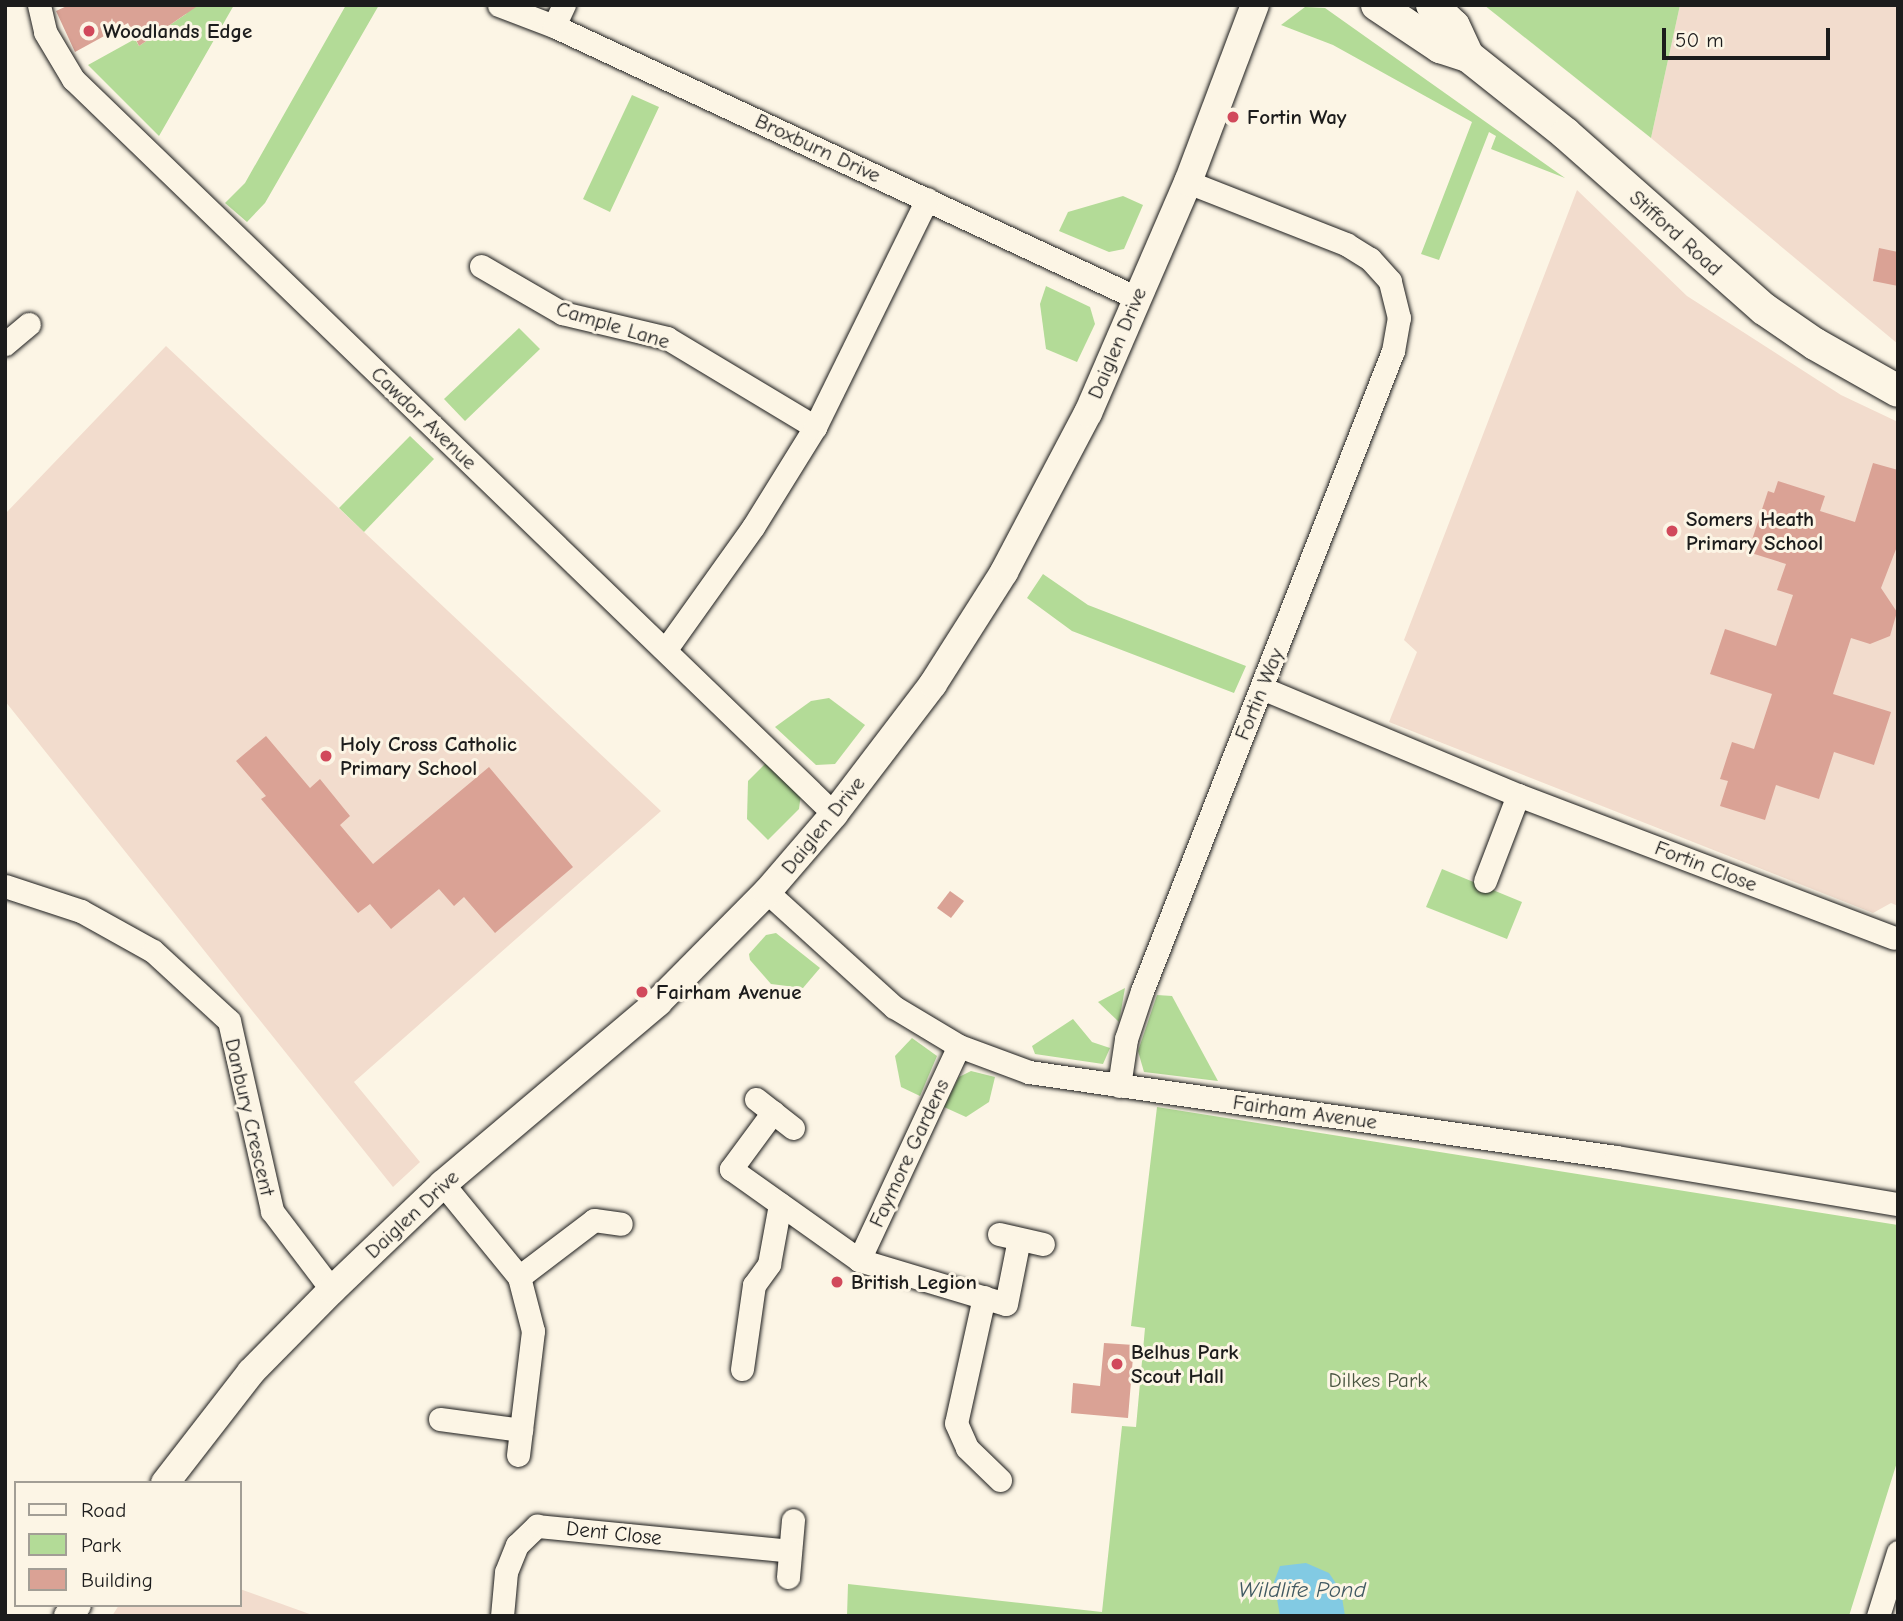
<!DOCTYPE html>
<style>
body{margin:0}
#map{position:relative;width:1903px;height:1621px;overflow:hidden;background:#fcf5e5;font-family:"Comic Neue",sans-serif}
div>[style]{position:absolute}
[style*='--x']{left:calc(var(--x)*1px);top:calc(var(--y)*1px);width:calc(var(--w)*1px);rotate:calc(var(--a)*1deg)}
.built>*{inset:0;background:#f2dccd}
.green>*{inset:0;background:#b3db97}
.water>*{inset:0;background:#82cae3}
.building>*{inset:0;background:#daa295}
.roads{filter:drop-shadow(0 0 2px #1c1c1c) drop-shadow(0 0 2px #1c1c1c)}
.minor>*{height:23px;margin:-11.5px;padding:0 11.5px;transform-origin:11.5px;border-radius:11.5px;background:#fcf5e5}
.tertiary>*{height:28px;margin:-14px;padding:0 14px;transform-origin:14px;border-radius:14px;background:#fcf5e5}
.secondary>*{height:32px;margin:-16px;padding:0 16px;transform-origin:16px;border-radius:16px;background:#fcf5e5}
.dots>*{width:19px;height:19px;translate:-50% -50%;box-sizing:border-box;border:4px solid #fcf5e5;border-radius:50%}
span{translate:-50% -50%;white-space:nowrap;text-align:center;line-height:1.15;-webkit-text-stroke:6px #fcf5e5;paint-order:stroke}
.poi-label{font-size:21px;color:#1c1c1c;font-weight:700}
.left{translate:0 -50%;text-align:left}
.street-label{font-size:21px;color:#1c1c1c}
.park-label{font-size:21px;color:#495541}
.water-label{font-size:23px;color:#405962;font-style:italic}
.frame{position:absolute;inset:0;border:7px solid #1c1c1c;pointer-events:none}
.legend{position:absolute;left:14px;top:1481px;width:228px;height:126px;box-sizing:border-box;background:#fcf5e5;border:2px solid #a29e95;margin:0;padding:9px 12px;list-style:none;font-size:21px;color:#1c1c1c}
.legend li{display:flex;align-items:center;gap:14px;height:35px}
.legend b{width:35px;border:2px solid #a29e95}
.scale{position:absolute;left:1662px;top:28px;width:168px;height:32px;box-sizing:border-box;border:4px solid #1c1c1c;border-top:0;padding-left:9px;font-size:21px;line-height:24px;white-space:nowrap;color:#1c1c1c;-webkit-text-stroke:5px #fcf5e5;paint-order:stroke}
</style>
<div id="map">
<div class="built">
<div style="clip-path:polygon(1680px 5px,1898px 5px,1898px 344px,1651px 138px)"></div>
<div style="clip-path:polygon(1577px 190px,1687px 296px,1841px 395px,1898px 422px,1898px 906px,1891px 903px,1873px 913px,1389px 722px,1417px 652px,1404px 640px)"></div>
<div style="clip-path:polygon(166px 346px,661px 811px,354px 1082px,420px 1162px,393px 1187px,5px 701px,5px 514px)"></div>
<div style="clip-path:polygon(240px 1589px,315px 1616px,112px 1616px,119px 1605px,240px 1605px)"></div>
</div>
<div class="green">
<div style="clip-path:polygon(190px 5px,234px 5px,159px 136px,88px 65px,135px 39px,139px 46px,186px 14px)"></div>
<div style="clip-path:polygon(346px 5px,379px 5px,265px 203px,247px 222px,225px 203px,245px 183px)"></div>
<div style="clip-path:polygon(1484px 5px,1680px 5px,1651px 138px)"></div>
<div style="clip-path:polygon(1305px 7px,1325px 8px,1565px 178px,1491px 149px,1496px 136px,1489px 132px,1439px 260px,1421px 254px,1472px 122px,1333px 45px,1281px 25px)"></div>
<div style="clip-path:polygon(632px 95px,659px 107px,610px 212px,583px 199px)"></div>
<div style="clip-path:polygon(1123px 196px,1143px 205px,1124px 249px,1109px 252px,1059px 231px,1068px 212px)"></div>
<div style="clip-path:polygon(1046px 286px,1090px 307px,1095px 324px,1077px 362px,1046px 349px,1040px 304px)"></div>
<div style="clip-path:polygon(519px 328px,540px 349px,465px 421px,444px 399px)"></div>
<div style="clip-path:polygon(410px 436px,434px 459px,364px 532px,339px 508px)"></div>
<div style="clip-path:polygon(1043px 574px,1088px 605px,1246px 666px,1234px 693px,1072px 631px,1027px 598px)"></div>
<div style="clip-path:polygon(829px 698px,865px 725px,835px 764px,816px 765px,775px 727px,811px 701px)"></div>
<div style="clip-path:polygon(767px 762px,801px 793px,799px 809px,768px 840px,747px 819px,748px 781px)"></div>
<div style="clip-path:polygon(1442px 869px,1522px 902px,1507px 939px,1426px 907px)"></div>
<div style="clip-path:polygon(776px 933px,820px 968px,803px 988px,771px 984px,750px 960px,749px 954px,766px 935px)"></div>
<div style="clip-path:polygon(1125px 988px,1119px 1022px,1098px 1002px)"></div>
<div style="clip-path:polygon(1157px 995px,1172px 996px,1218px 1081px,1144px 1072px,1138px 1051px)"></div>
<div style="clip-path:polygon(1073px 1019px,1092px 1042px,1110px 1048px,1103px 1064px,1035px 1054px,1032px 1046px)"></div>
<div style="clip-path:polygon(912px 1038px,937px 1056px,920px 1096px,901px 1087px,895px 1056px)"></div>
<div style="clip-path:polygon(971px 1071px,995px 1077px,989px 1102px,966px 1117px,944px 1107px,959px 1077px)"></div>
<div style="clip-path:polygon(1157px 1107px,1898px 1225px,1898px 1459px,1849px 1616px,847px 1616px,848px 1584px,1102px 1612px,1122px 1426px,1136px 1427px,1145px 1328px,1131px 1326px)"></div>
</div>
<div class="water">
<div style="clip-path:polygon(1306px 1563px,1329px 1573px,1341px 1591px,1345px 1616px,1280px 1616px,1274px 1582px,1280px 1566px)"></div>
</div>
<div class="building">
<div style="clip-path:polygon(69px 5px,199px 5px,139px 46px,128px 23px,75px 52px,56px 11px)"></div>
<div style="clip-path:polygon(1879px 248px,1898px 252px,1898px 286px,1873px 281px)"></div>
<div style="clip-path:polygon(1873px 463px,1898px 470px,1898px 544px,1881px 588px,1897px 612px,1890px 636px,1870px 644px,1851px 638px,1833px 694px,1891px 712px,1874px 765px,1834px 752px,1819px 799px,1776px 785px,1765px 820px,1720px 806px,1728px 781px,1720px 779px,1732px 742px,1754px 749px,1772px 694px,1710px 674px,1725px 629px,1776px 646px,1793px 595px,1777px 590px,1786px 564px,1748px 552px,1768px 491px,1774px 493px,1778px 481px,1825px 496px,1820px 511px,1855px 522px)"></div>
<div style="clip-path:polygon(266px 736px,310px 788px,320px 779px,350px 816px,340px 825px,373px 864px,489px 767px,573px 867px,495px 933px,464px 897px,454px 906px,439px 889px,391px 929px,370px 904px,358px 913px,261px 799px,266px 796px,236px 761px)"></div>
<div style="clip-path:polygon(950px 891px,964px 901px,951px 918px,937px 908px)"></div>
<div style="clip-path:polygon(1104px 1343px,1134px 1345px,1128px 1418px,1071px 1413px,1073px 1383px,1100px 1386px)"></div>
</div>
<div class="roads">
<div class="minor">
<div style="--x:39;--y:5;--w:28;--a:77"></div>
<div style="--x:45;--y:32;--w:55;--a:59.2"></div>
<div style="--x:73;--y:79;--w:1058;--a:44"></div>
<div style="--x:499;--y:5;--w:59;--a:20.9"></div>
<div style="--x:554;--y:26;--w:641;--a:25.01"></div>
<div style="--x:554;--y:26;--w:23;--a:-65"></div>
<div style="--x:481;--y:266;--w:94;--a:30.1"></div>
<div style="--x:562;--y:313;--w:108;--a:13.4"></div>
<div style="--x:667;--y:338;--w:173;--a:31"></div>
<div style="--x:5;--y:344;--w:31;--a:-40"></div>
<div style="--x:666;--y:649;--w:150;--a:-54.5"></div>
<div style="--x:753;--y:527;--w:118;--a:-58.2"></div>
<div style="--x:815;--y:427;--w:254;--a:-63.8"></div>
<div style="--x:1262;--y:688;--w:277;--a:22.7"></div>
<div style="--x:1518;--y:795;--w:402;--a:20.8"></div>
<div style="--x:1485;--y:881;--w:92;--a:-69"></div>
<div style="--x:5;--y:886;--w:80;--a:18.2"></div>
<div style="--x:81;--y:911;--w:82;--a:29.1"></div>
<div style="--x:153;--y:951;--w:103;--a:42.6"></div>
<div style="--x:229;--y:1021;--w:195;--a:77.2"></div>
<div style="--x:272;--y:1211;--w:99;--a:52.8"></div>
<div style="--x:767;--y:892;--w:171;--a:42.2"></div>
<div style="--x:894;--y:1007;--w:76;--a:31"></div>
<div style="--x:959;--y:1046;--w:75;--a:20.4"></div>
<div style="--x:1029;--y:1072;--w:593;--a:8.24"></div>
<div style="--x:1616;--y:1157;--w:286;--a:9.5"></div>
<div style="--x:1119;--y:1086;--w:48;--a:-81.5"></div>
<div style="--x:1126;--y:1039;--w:51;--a:-71.6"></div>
<div style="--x:1142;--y:991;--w:687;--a:-68.59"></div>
<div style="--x:1393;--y:351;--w:34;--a:-80"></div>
<div style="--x:1399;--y:318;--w:38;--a:-104"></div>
<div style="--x:1390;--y:281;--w:30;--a:-132"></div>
<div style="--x:1370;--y:259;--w:28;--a:-148"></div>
<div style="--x:1346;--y:244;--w:170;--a:-158.6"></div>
<div style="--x:756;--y:1099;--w:47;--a:38.1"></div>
<div style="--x:773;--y:1112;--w:71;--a:126.4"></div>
<div style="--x:731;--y:1169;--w:157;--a:35.4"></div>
<div style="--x:859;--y:1260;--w:236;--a:-65"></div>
<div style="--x:443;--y:1184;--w:120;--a:50.7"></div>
<div style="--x:519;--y:1277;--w:94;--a:-37.2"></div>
<div style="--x:594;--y:1220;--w:27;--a:8"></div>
<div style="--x:999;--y:1234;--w:45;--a:12.8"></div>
<div style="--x:859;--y:1260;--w:153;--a:16.7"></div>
<div style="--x:1006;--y:1304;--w:66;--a:-78.7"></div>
<div style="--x:984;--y:1297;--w:129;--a:102.5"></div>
<div style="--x:956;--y:1423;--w:27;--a:66"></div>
<div style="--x:967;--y:1448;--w:46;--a:44.1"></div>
<div style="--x:742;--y:1369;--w:85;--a:-81.9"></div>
<div style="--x:754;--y:1285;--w:26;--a:-54"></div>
<div style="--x:769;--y:1264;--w:61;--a:-79.6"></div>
<div style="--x:440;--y:1419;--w:82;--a:7.7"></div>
<div style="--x:518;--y:1455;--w:125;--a:-83.1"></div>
<div style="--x:533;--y:1331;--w:56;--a:-104.5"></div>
<div style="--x:788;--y:1577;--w:57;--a:-85"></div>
<div style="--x:502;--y:1616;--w:44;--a:-84.8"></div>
<div style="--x:506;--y:1572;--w:29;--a:-68"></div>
<div style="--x:517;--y:1545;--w:28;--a:-44"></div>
<div style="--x:537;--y:1526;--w:254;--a:5.6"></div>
<div style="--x:1878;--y:1616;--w:67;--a:-72.6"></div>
</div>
<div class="tertiary">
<div style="--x:165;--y:1483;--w:140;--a:-52.2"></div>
<div style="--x:251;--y:1372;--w:115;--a:-45.4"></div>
<div style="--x:332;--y:1290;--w:153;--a:-43.7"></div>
<div style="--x:443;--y:1184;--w:282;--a:-40.2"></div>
<div style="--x:658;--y:1002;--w:155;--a:-45.3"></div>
<div style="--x:767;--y:892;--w:103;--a:-49.3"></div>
<div style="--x:834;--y:814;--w:163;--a:-52.7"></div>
<div style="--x:933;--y:684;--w:133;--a:-57.6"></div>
<div style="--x:1004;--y:572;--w:180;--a:-62.2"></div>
<div style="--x:1088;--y:413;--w:252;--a:-66.6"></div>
<div style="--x:1188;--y:182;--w:189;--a:-69.3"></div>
<div style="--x:68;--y:1616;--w:14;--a:-51"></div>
</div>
<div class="secondary">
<div style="--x:1377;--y:5;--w:76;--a:33.7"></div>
<div style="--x:1440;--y:47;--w:29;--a:18"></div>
<div style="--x:1468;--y:56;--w:125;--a:38.5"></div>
<div style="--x:1566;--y:134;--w:264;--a:41.5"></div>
<div style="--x:1764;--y:309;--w:62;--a:34.5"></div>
<div style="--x:1815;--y:344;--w:95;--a:29.5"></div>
<div style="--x:1432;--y:5;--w:30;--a:44"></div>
<div style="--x:1454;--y:26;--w:33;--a:65"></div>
</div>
</div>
<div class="dots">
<div style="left:89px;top:31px;background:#d1495b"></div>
<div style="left:1233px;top:117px;background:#d1495b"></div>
<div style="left:1672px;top:531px;background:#d1495b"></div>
<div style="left:326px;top:756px;background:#d1495b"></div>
<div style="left:642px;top:992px;background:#d1495b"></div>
<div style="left:837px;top:1282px;background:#d1495b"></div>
<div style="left:1117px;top:1364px;background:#d1495b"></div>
</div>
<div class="poi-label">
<span class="left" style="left:103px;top:31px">Woodlands Edge</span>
<span class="left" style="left:1247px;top:117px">Fortin Way</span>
<span class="left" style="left:1686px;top:531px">Somers Heath<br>Primary School</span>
<span class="left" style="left:340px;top:756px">Holy Cross Catholic<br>Primary School</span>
<span class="left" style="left:656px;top:992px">Fairham Avenue</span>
<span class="left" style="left:851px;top:1282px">British Legion</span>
<span class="left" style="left:1131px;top:1364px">Belhus Park<br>Scout Hall</span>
</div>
<div class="street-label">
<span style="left:818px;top:148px;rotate:25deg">Broxburn Drive</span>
<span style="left:1676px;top:233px;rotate:42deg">Stifford Road</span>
<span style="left:613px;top:325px;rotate:17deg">Cample Lane</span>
<span style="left:1117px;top:343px;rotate:-67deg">Daiglen Drive</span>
<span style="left:424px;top:418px;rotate:44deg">Cawdor Avenue</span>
<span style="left:1259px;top:694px;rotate:-68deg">Fortin Way</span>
<span style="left:823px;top:825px;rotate:-51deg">Daiglen Drive</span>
<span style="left:1706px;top:866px;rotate:21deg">Fortin Close</span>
<span style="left:1305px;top:1112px;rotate:8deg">Fairham Avenue</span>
<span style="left:250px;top:1117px;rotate:77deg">Danbury Crescent</span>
<span style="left:909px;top:1153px;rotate:-65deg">Faymore Gardens</span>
<span style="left:412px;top:1214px;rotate:-43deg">Daiglen Drive</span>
<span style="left:614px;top:1533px;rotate:6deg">Dent Close</span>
</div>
<div class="park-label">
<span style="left:1378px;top:1380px">Dilkes Park</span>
</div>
<div class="water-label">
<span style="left:1302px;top:1590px">Wildlife Pond</span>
</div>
<div class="frame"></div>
<ul class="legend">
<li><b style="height:9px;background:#fcf5e5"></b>Road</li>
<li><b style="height:19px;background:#b3db97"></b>Park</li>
<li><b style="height:19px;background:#daa295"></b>Building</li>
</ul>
<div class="scale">50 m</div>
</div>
